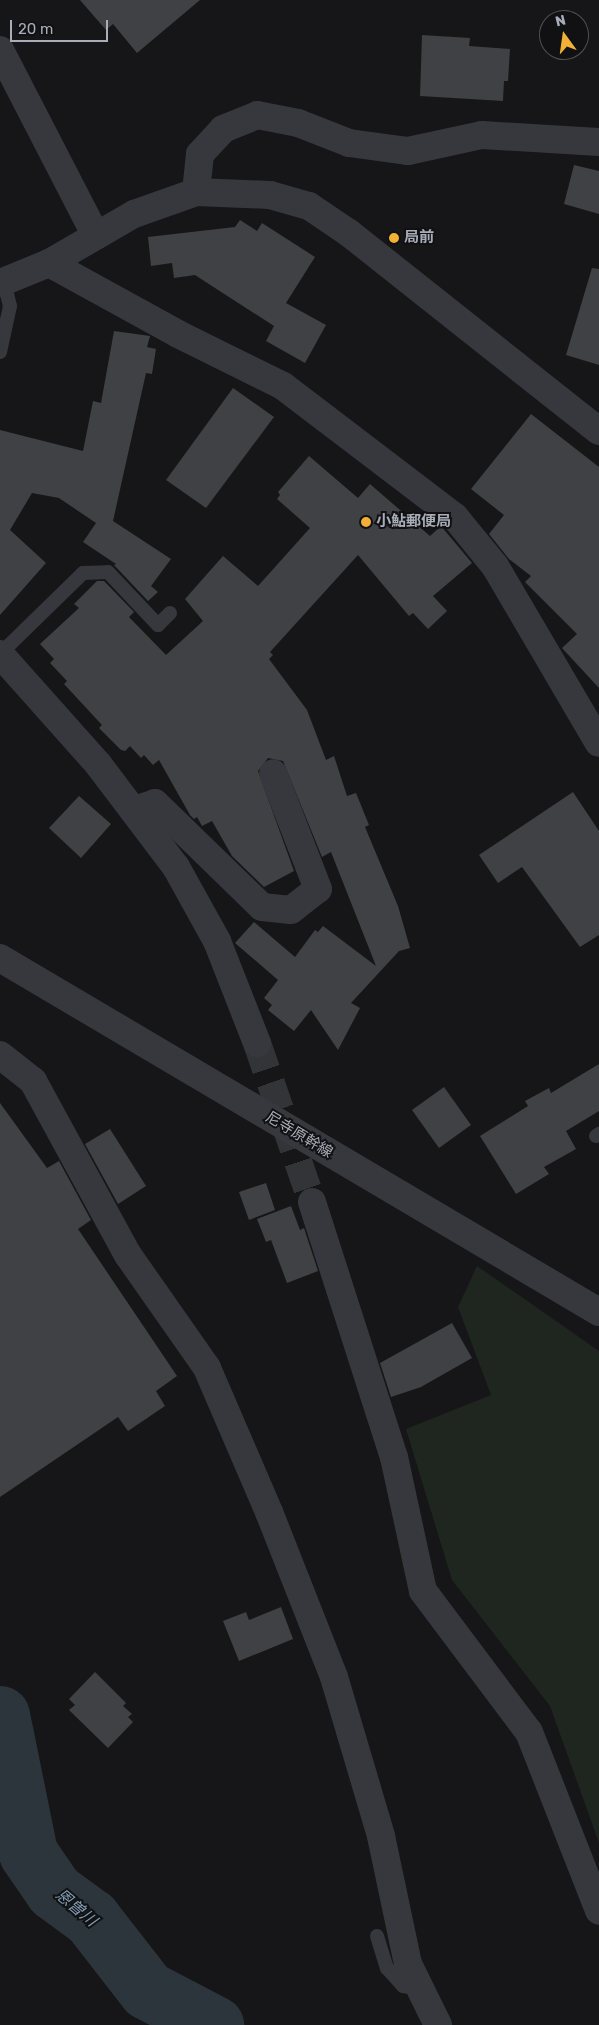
<!DOCTYPE html>
<meta charset="utf-8">
<style>
body{margin:0}
#map{position:relative;width:599px;height:2025px;overflow:hidden;background:#161618;font-family:Rubik,"Noto Sans JP",sans-serif}
div>[style]{position:absolute}
[style*='--x']{left:calc(var(--x)*1px);top:calc(var(--y)*1px);width:calc(var(--w)*1px);rotate:calc(var(--a)*1deg)}
.green>*{inset:0;background:#1e261f}
.river>*{height:59px;margin:-29.5px;padding:0 29.5px;transform-origin:29.5px;border-radius:29.5px;background:#2c353c}
.building>*{inset:0;background:#404145}
.minor-tunnel>*{height:28px;margin-top:-14px;transform-origin:0;background:repeating-linear-gradient(90deg,#333438 0 28px,transparent 0 42px)}
.service>*{height:14px;margin:-7px;padding:0 7px;transform-origin:7px;border-radius:7px;background:#37383d}
.minor>*{height:28px;margin:-14px;padding:0 14px;transform-origin:14px;border-radius:14px;background:#37383d}
.tertiary>*{height:28px;margin:-14px;padding:0 14px;transform-origin:14px;border-radius:14px;background:#37383d}
.dots>*{width:14px;height:14px;translate:-50% -50%;box-sizing:border-box;border:2px solid #111113;border-radius:50%}
span{translate:-50% -50%;white-space:nowrap;text-align:center;line-height:1.15;-webkit-text-stroke:4px #111113;paint-order:stroke}
.poi-label{font-size:15px;color:#a8adb8;font-weight:700}
.left{translate:0 -50%;text-align:left}
.street-label{font-size:15px;color:#a8adb8}
.water-label{font-size:16px;color:#7f9bb3;font-style:italic}
.north{position:absolute;left:539px;top:10px;width:50px;height:50px;box-sizing:border-box;background:#111113;border:1px solid #4d4f55;border-radius:50%;rotate:346deg;font-size:14px;font-weight:700;line-height:20px;text-align:center;color:#a8adb8}
.north::after{content:'';display:block;margin:auto;width:18px;height:22px;background:#f2b134;clip-path:polygon(50% 0,100% 100%,50% 72%,0 100%)}
.scale{position:absolute;left:10px;top:20px;width:98px;height:22px;box-sizing:border-box;border:2px solid #a8adb8;border-top:0;padding-left:6px;font-size:15px;line-height:18px;white-space:nowrap;color:#a8adb8;-webkit-text-stroke:4px #111113;paint-order:stroke}
</style>
<div id="map">
<div class="green">
<div style="clip-path:polygon(477px 1266px,599px 1351px,599px 1843px,550px 1706px,452px 1580px,406px 1429px,491px 1395px,458px 1307px)"></div>
</div>
<div class="river">
<div style="--x:0;--y:1715;--w:141;--a:78.5"></div>
<div style="--x:28;--y:1853;--w:46;--a:55.6"></div>
<div style="--x:54;--y:1891;--w:46;--a:36.1"></div>
<div style="--x:91;--y:1918;--w:91;--a:52.1"></div>
<div style="--x:147;--y:1990;--w:76;--a:27.6"></div>
</div>
<div class="building">
<div style="clip-path:polygon(80px 0,200px 0,137px 53px,113px 24px,106px 30px)"></div>
<div style="clip-path:polygon(422px 35px,470px 38px,469px 46px,510px 49px,508px 81px,504px 81px,503px 101px,420px 96px)"></div>
<div style="clip-path:polygon(574px 165px,599px 171px,599px 214px,564px 204px)"></div>
<div style="clip-path:polygon(240px 220px,257px 231px,262px 223px,315px 257px,286px 303px,326px 325px,305px 363px,266px 341px,274px 326px,195px 275px,174px 278px,172px 263px,151px 266px,148px 237px,235px 227px)"></div>
<div style="clip-path:polygon(592px 268px,599px 269px,599px 365px,566px 355px)"></div>
<div style="clip-path:polygon(114px 331px,150px 336px,147px 347px,156px 349px,152px 374px,146px 373px,113px 521px,171px 559px,151px 586px,158px 592px,148px 601px,114px 565px,116px 564px,83px 542px,96px 523px,59px 498px,32px 493px,10px 530px,46px 563px,0 615px,0 430px,83px 451px,93px 401px,101px 403px)"></div>
<div style="clip-path:polygon(233px 388px,274px 417px,206px 508px,166px 480px)"></div>
<div style="clip-path:polygon(531px 414px,599px 467px,599px 688px,562px 648px,577px 634px,525px 582px,531px 576px,509px 559px,489px 534px,504px 515px,471px 489px)"></div>
<div style="clip-path:polygon(309px 456px,358px 498px,370px 484px,430px 536px,441px 526px,472px 563px,433px 596px,447px 611px,428px 629px,413px 613px,409px 616px,358px 555px,270px 652px,273px 655px,269px 659px,307px 710px,326px 760px,334px 756px,347px 796px,356px 793px,369px 825px,365px 827px,398px 906px,410px 948px,399px 951px,351px 1003px,360px 1008px,338px 1050px,311px 1010px,294px 1031px,268px 1010px,272px 1005px,264px 998px,278px 980px,235px 943px,254px 922px,295px 957px,315px 930px,318px 932px,323px 926px,376px 966px,331px 852px,322px 857px,283px 761px,268px 758px,258px 771px,294px 871px,264px 887px,232px 856px,212px 821px,202px 826px,197px 817px,194px 819px,190px 815px,159px 760px,153px 765px,144px 755px,141px 758px,130px 746px,125px 751px,121px 750px,99px 728px,102px 725px,64px 684px,67px 681px,50px 663px,54px 659px,40px 644px,79px 608px,74px 604px,97px 581px,104px 581px,134px 612px,129px 617px,166px 655px,203px 621px,185px 599px,223px 556px,258px 586px,310px 528px,277px 499px,280px 495px,278px 492px)"></div>
<div style="clip-path:polygon(573px 792px,599px 831px,599px 935px,580px 947px,522px 867px,498px 883px,479px 855px)"></div>
<div style="clip-path:polygon(79px 796px,111px 824px,81px 858px,49px 828px)"></div>
<div style="clip-path:polygon(599px 1064px,599px 1111px,566px 1131px,576px 1149px,544px 1167px,549px 1174px,516px 1194px,480px 1136px,528px 1106px,525px 1101px,549px 1088px,551px 1093px)"></div>
<div style="clip-path:polygon(444px 1087px,471px 1125px,439px 1148px,412px 1110px)"></div>
<div style="clip-path:polygon(0 1103px,47px 1168px,59px 1161px,91px 1220px,78px 1229px,177px 1376px,156px 1391px,165px 1406px,128px 1431px,118px 1417px,0 1497px)"></div>
<div style="clip-path:polygon(110px 1129px,146px 1186px,118px 1204px,85px 1144px)"></div>
<div style="clip-path:polygon(266px 1183px,275px 1210px,249px 1220px,239px 1192px)"></div>
<div style="clip-path:polygon(291px 1206px,300px 1230px,304px 1228px,318px 1271px,287px 1283px,271px 1240px,266px 1242px,257px 1219px)"></div>
<div style="clip-path:polygon(452px 1323px,472px 1358px,421px 1387px,391px 1397px,380px 1363px)"></div>
<div style="clip-path:polygon(281px 1607px,293px 1639px,239px 1661px,223px 1621px,246px 1612px,249px 1620px)"></div>
<div style="clip-path:polygon(95px 1672px,126px 1703px,123px 1706px,132px 1714px,128px 1717px,133px 1722px,108px 1748px,69px 1710px,75px 1705px,69px 1699px)"></div>
</div>
<div class="minor-tunnel">
<div style="--x:257;--y:1043;--w:168;--a:70.9"></div>
</div>
<div class="service">
<div style="--x:0;--y:352;--w:47;--a:-77.7"></div>
<div style="--x:10;--y:306;--w:25;--a:-104"></div>
<div style="--x:0;--y:654;--w:116;--a:-44.3"></div>
<div style="--x:83;--y:573;--w:25;--a:-2"></div>
<div style="--x:108;--y:572;--w:73;--a:46.7"></div>
<div style="--x:158;--y:625;--w:17;--a:-45"></div>
<div style="--x:596;--y:1136;--w:4;--a:-34"></div>
<div style="--x:377;--y:1936;--w:34;--a:73"></div>
<div style="--x:387;--y:1968;--w:24;--a:48"></div>
<div style="--x:403;--y:1986;--w:17;--a:10"></div>
</div>
<div class="minor">
<div style="--x:0;--y:50;--w:209;--a:62.7"></div>
<div style="--x:196;--y:192;--w:38;--a:-84"></div>
<div style="--x:200;--y:154;--w:34;--a:-47"></div>
<div style="--x:223;--y:129;--w:37;--a:-22"></div>
<div style="--x:257;--y:115;--w:42;--a:11"></div>
<div style="--x:298;--y:123;--w:55;--a:21.4"></div>
<div style="--x:349;--y:143;--w:60;--a:7.7"></div>
<div style="--x:408;--y:151;--w:76;--a:-12.2"></div>
<div style="--x:482;--y:135;--w:117;--a:3.4"></div>
<div style="--x:49;--y:263;--w:147;--a:28.8"></div>
<div style="--x:178;--y:334;--w:117;--a:26.3"></div>
<div style="--x:283;--y:386;--w:216;--a:37.3"></div>
<div style="--x:455;--y:517;--w:63;--a:50.8"></div>
<div style="--x:495;--y:566;--w:205;--a:59.6"></div>
<div style="--x:0;--y:654;--w:147;--a:48.3"></div>
<div style="--x:98;--y:764;--w:129;--a:52.9"></div>
<div style="--x:176;--y:867;--w:85;--a:61"></div>
<div style="--x:217;--y:941;--w:110;--a:68.6"></div>
<div style="--x:135;--y:810;--w:21;--a:-19"></div>
<div style="--x:155;--y:803;--w:149;--a:44.2"></div>
<div style="--x:262;--y:907;--w:29;--a:6"></div>
<div style="--x:291;--y:910;--w:34;--a:-38"></div>
<div style="--x:318;--y:889;--w:124;--a:-111.2"></div>
<div style="--x:0;--y:1055;--w:42;--a:38.2"></div>
<div style="--x:33;--y:1081;--w:198;--a:61.4"></div>
<div style="--x:128;--y:1255;--w:138;--a:55"></div>
<div style="--x:207;--y:1368;--w:157;--a:66.7"></div>
<div style="--x:269;--y:1512;--w:177;--a:68.5"></div>
<div style="--x:334;--y:1677;--w:166;--a:73.5"></div>
<div style="--x:381;--y:1836;--w:131;--a:78.1"></div>
<div style="--x:408;--y:1964;--w:68;--a:63.8"></div>
<div style="--x:312;--y:1202;--w:268;--a:72.2"></div>
<div style="--x:394;--y:1457;--w:137;--a:77.8"></div>
<div style="--x:423;--y:1591;--w:176;--a:53.1"></div>
<div style="--x:529;--y:1732;--w:192;--a:68.6"></div>
</div>
<div class="tertiary">
<div style="--x:0;--y:283;--w:53;--a:-22.2"></div>
<div style="--x:49;--y:263;--w:98;--a:-30"></div>
<div style="--x:134;--y:214;--w:66;--a:-19.5"></div>
<div style="--x:196;--y:192;--w:74;--a:2.3"></div>
<div style="--x:270;--y:195;--w:41;--a:15.8"></div>
<div style="--x:309;--y:206;--w:48;--a:34"></div>
<div style="--x:349;--y:233;--w:319;--a:38.4"></div>
<div style="--x:0;--y:958;--w:696;--a:30.58"></div>
</div>
<div class="dots">
<div style="left:394px;top:238px;background:#f2b134"></div>
<div style="left:366px;top:522px;background:#f2b134"></div>
</div>
<div class="poi-label">
<span class="left" style="left:404px;top:238px">局前</span>
<span class="left" style="left:376px;top:522px">小鮎郵便局</span>
</div>
<div class="street-label">
<span style="left:299px;top:1135px;rotate:31deg">尼寺原幹線</span>
</div>
<div class="water-label">
<span style="left:76px;top:1908px;rotate:40deg">恩曽川</span>
</div>
<div class="north">N</div>
<div class="scale">20 m</div>
</div>
